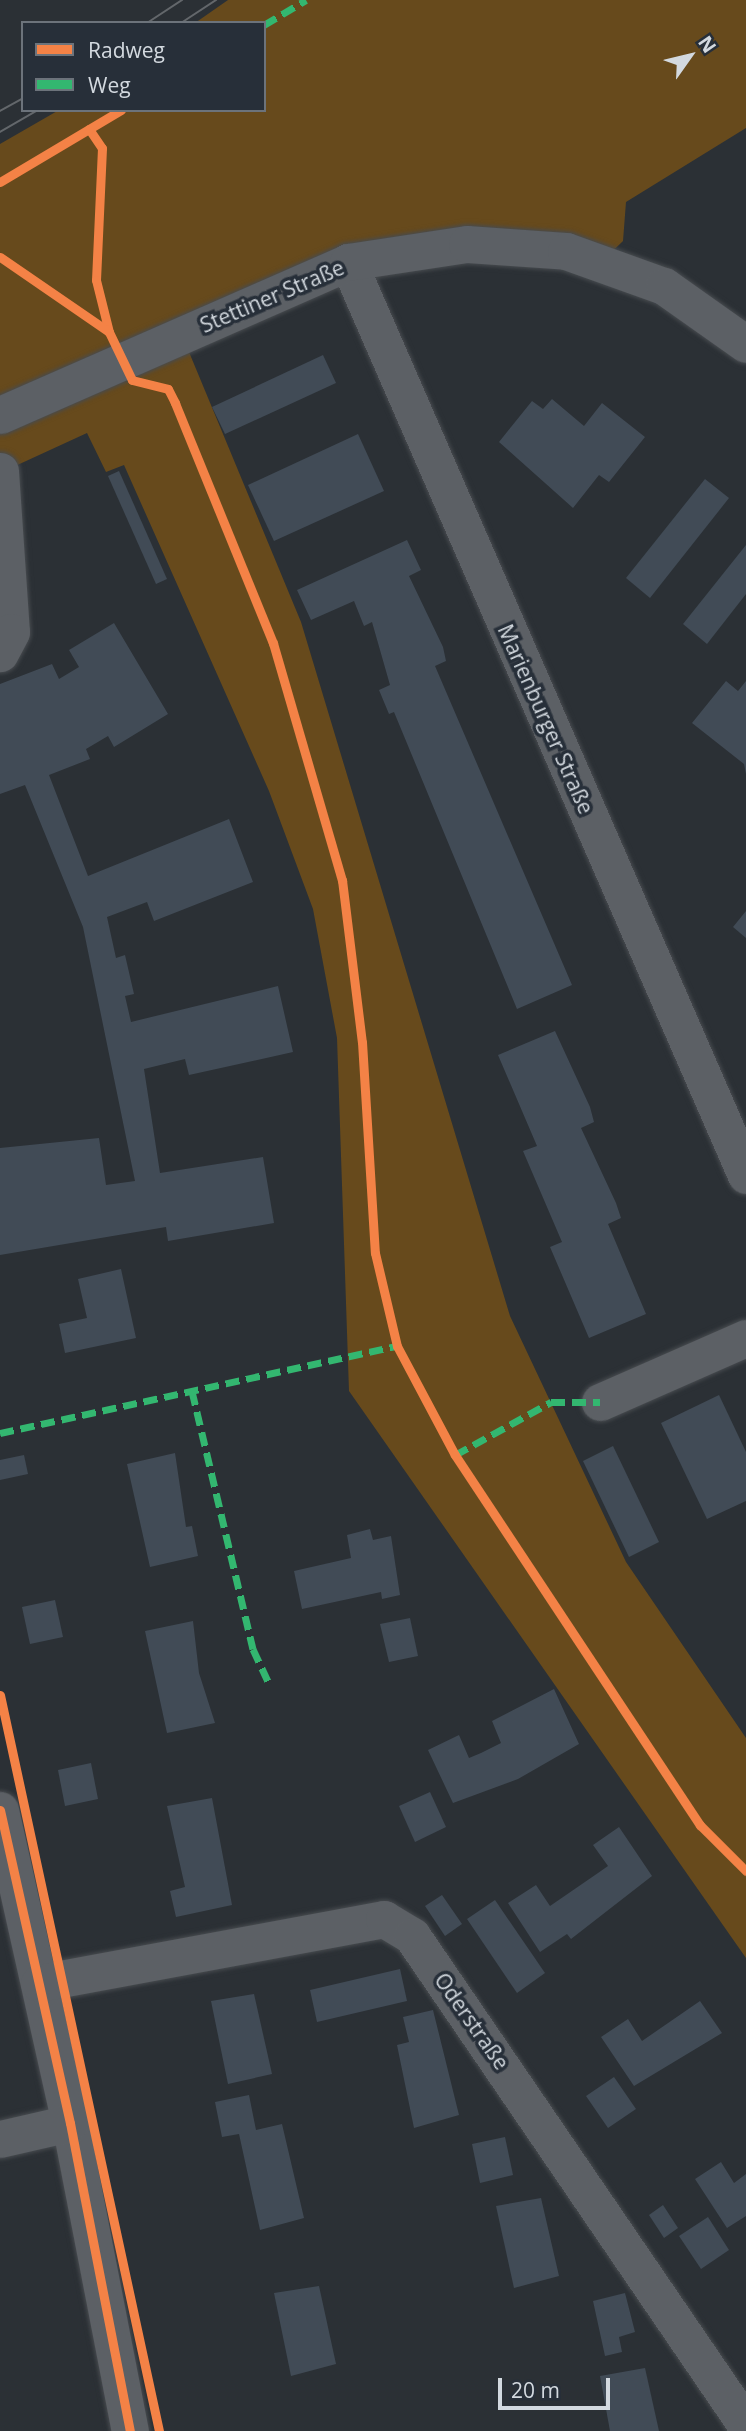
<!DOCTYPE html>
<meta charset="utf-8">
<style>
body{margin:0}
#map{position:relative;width:746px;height:2431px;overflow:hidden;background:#2b3035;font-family:"Open Sans",sans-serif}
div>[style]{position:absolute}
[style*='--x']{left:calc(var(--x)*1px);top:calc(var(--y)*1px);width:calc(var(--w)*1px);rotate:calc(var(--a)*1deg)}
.green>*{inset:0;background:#674a1c}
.building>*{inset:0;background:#414b56}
.roads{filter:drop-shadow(0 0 2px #474b4f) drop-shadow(0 0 2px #474b4f)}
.minor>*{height:37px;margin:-18.5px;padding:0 18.5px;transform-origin:18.5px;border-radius:18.5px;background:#5c6065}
.tram>*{height:2px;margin:-1px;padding:0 1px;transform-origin:1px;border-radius:1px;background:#63676b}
.quiet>*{height:7px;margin-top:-3.5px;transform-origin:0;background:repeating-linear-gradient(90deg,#33b770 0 14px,transparent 0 21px)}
.cycleway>*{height:9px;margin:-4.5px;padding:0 4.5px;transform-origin:4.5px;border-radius:4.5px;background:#f48246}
span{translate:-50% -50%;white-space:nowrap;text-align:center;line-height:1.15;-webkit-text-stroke:7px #272f39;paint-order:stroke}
.street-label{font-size:21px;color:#d3d9df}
.legend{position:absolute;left:21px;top:21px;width:245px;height:91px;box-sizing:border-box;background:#272f39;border:2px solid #6c737b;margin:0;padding:9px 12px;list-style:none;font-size:21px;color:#d3d9df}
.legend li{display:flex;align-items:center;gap:14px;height:35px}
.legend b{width:35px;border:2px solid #6c737b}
.north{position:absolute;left:655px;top:21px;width:70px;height:70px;-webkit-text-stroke:5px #272f39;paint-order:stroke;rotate:56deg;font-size:19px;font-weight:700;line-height:28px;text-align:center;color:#d3d9df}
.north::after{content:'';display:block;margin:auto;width:24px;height:32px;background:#d3d9df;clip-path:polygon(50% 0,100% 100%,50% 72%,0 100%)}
.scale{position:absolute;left:498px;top:2378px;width:112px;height:32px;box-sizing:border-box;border:4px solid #d3d9df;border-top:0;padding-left:9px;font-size:21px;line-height:24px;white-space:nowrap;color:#d3d9df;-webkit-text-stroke:5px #272f39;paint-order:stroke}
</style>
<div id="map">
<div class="green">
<div style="clip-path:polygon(228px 0,746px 0,746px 128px,626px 202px,623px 241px,586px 277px,552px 265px,469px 261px,367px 274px,189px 352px,301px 622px,510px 1316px,626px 1562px,746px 1738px,746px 1958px,349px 1391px,337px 1038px,313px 909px,269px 791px,124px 465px,106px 472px,87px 433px,0 473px,0 144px,59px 110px,264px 110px,264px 23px,195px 23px)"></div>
</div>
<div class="building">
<div style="clip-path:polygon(323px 355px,336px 383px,225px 434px,212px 407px)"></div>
<div style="clip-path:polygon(552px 399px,584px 426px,602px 403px,645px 437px,609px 482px,599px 475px,573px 508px,499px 442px,532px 401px,543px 409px)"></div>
<div style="clip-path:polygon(358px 434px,384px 491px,274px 541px,248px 485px)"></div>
<div style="clip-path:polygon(119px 471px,167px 579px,156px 584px,108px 476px)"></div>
<div style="clip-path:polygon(705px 479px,729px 498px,650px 598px,626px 578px)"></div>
<div style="clip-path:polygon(407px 540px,421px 570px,409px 576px,443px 647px,446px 661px,435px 666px,572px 985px,517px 1009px,394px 712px,389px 714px,379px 690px,390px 685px,372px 622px,364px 626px,354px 601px,311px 620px,297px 590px)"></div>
<div style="clip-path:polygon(746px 545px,746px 594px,707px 644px,683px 624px)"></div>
<div style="clip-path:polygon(114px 623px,168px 714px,114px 747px,108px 736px,86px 749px,90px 759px,49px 775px,88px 876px,229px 819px,253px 882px,154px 921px,147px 902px,107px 917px,116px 958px,125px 955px,134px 994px,125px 996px,131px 1022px,278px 986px,293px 1052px,189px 1075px,185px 1059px,144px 1069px,160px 1173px,263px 1157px,274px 1223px,168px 1241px,166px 1227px,0 1255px,0 1148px,99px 1138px,106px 1185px,135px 1181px,83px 927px,25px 785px,0 794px,0 684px,52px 664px,59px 679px,79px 667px,69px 650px)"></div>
<div style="clip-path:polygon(726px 681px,738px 691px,746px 681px,746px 774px,744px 764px,692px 723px)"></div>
<div style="clip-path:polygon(746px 911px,746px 938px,733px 927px)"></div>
<div style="clip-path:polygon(555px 1031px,590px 1107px,594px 1122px,581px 1128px,616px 1203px,621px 1218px,608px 1224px,646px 1314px,589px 1338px,550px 1247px,562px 1242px,523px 1151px,537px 1146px,498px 1055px)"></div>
<div style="clip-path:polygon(121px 1269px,136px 1338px,65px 1353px,59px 1324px,87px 1318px,78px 1279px)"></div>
<div style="clip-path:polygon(719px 1395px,746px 1452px,746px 1501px,707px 1519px,661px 1423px)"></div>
<div style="clip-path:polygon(613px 1446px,659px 1542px,629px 1557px,583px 1461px)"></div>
<div style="clip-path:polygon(175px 1453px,186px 1527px,192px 1526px,198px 1556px,150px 1567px,127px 1464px)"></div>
<div style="clip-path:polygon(24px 1455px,28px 1474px,0 1480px,0 1460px)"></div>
<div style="clip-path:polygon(370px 1529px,373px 1540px,391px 1536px,400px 1595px,382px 1599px,381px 1592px,302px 1609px,294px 1571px,351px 1558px,347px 1535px)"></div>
<div style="clip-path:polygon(55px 1600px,63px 1637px,30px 1644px,22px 1607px)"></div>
<div style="clip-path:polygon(410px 1618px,418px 1656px,389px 1662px,380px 1624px)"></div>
<div style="clip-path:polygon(193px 1621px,199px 1673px,215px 1723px,167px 1733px,145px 1631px)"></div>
<div style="clip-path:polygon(554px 1689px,579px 1744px,518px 1779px,453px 1803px,428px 1750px,459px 1735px,469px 1758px,481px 1753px,501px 1743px,492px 1721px)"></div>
<div style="clip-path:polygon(91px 1763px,98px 1799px,65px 1806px,58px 1770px)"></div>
<div style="clip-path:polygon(430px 1792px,446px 1827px,415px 1842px,399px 1806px)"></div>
<div style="clip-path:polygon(212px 1798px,232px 1905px,176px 1917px,170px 1891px,185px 1887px,167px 1806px)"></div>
<div style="clip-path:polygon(619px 1827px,652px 1876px,571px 1939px,567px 1934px,540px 1952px,508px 1903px,536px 1885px,550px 1906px,598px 1873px,608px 1866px,593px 1845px)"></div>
<div style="clip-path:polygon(442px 1895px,462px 1924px,445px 1936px,425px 1906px)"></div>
<div style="clip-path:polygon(495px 1900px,545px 1973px,517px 1993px,467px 1919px)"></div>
<div style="clip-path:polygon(400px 1969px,407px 2001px,317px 2022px,310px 1990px)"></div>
<div style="clip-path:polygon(254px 1994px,272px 2074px,228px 2084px,211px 2001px)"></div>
<div style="clip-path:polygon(700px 2001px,722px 2033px,634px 2086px,601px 2037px,628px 2019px,642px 2041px)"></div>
<div style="clip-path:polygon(433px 2010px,459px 2115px,414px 2128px,397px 2045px,409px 2042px,403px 2017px)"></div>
<div style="clip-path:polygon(614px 2077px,636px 2109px,608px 2128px,586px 2096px)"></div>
<div style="clip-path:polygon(249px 2095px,256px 2130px,282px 2124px,304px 2218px,260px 2230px,239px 2134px,222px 2137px,215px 2102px)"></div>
<div style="clip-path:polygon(505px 2137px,513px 2175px,480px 2183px,472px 2144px)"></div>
<div style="clip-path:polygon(721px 2162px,734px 2183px,746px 2174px,746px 2216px,727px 2228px,695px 2179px)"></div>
<div style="clip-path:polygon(541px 2198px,559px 2276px,514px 2288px,496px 2206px)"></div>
<div style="clip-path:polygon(663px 2205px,678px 2228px,664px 2238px,649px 2215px)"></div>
<div style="clip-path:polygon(708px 2217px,729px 2250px,701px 2269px,679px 2236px)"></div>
<div style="clip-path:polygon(319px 2286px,336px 2364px,291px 2376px,274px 2293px)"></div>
<div style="clip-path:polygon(625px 2293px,635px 2332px,619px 2337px,622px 2352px,605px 2356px,593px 2301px)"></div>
<div style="clip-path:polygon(645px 2368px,659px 2431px,610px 2431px,600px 2376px)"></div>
</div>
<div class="roads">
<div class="minor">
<div style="--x:348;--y:262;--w:996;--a:66.45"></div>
<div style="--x:0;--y:415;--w:380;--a:-23.7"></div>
<div style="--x:348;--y:262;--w:120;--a:-8.6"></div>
<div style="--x:467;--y:244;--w:99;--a:4"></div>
<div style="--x:566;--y:251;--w:104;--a:19.7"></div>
<div style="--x:664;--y:286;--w:100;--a:35.3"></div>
<div style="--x:0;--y:471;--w:161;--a:86.1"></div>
<div style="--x:11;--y:632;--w:24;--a:118"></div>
<div style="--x:600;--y:1402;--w:159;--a:-23.7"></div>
<div style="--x:0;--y:1810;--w:321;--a:77.4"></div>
<div style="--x:70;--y:2123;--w:314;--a:79"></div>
<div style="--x:39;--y:1983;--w:351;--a:-10.5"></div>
<div style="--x:384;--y:1919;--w:33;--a:31"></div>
<div style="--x:412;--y:1936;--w:592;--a:55.67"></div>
<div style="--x:0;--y:2139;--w:72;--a:-12.9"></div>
</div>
</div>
<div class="tram">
<div style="--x:147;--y:23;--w:42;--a:-33.3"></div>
<div style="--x:181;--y:23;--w:42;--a:-33.3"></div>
<div style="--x:0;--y:111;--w:26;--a:-29"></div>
<div style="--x:0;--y:132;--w:44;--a:-30.1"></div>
</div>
<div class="quiet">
<div style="--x:264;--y:25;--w:49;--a:-30.8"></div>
<div style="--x:192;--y:1391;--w:265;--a:76.7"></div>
<div style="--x:253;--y:1649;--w:40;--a:65"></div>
<div style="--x:0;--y:1433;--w:406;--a:-12.4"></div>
<div style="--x:455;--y:1455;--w:110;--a:-28.9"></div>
<div style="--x:551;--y:1402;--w:49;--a:0"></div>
</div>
<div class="cycleway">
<div style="--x:89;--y:129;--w:23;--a:56"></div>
<div style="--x:102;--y:148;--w:132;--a:92.6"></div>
<div style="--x:96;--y:280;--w:54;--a:76"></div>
<div style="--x:109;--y:332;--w:53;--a:64.4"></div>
<div style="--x:132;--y:380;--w:37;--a:14"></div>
<div style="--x:168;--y:389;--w:16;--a:63"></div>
<div style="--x:175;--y:403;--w:259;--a:67.8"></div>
<div style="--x:273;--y:643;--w:247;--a:73.8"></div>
<div style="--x:342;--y:880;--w:163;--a:83"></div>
<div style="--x:362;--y:1042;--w:211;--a:86.5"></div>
<div style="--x:375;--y:1253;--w:96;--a:76.7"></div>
<div style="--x:397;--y:1346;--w:123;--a:62"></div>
<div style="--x:455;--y:1455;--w:444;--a:56.5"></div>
<div style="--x:700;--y:1825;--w:65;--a:45"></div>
<div style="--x:0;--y:182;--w:141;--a:-30.8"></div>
<div style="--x:0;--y:257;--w:132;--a:34.5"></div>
<div style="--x:0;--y:1695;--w:753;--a:77.81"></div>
<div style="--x:0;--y:1810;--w:321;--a:77.4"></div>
<div style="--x:70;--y:2123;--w:314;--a:79"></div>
</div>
<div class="street-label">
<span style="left:272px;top:296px;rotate:-23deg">Stettiner Straße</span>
<span style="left:546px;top:719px;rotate:66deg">Marienburger Straße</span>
<span style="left:472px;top:2021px;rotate:55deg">Oderstraße</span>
</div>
<ul class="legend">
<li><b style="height:9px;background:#f48246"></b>Radweg</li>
<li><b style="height:9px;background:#33b770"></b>Weg</li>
</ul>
<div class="north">N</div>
<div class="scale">20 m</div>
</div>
